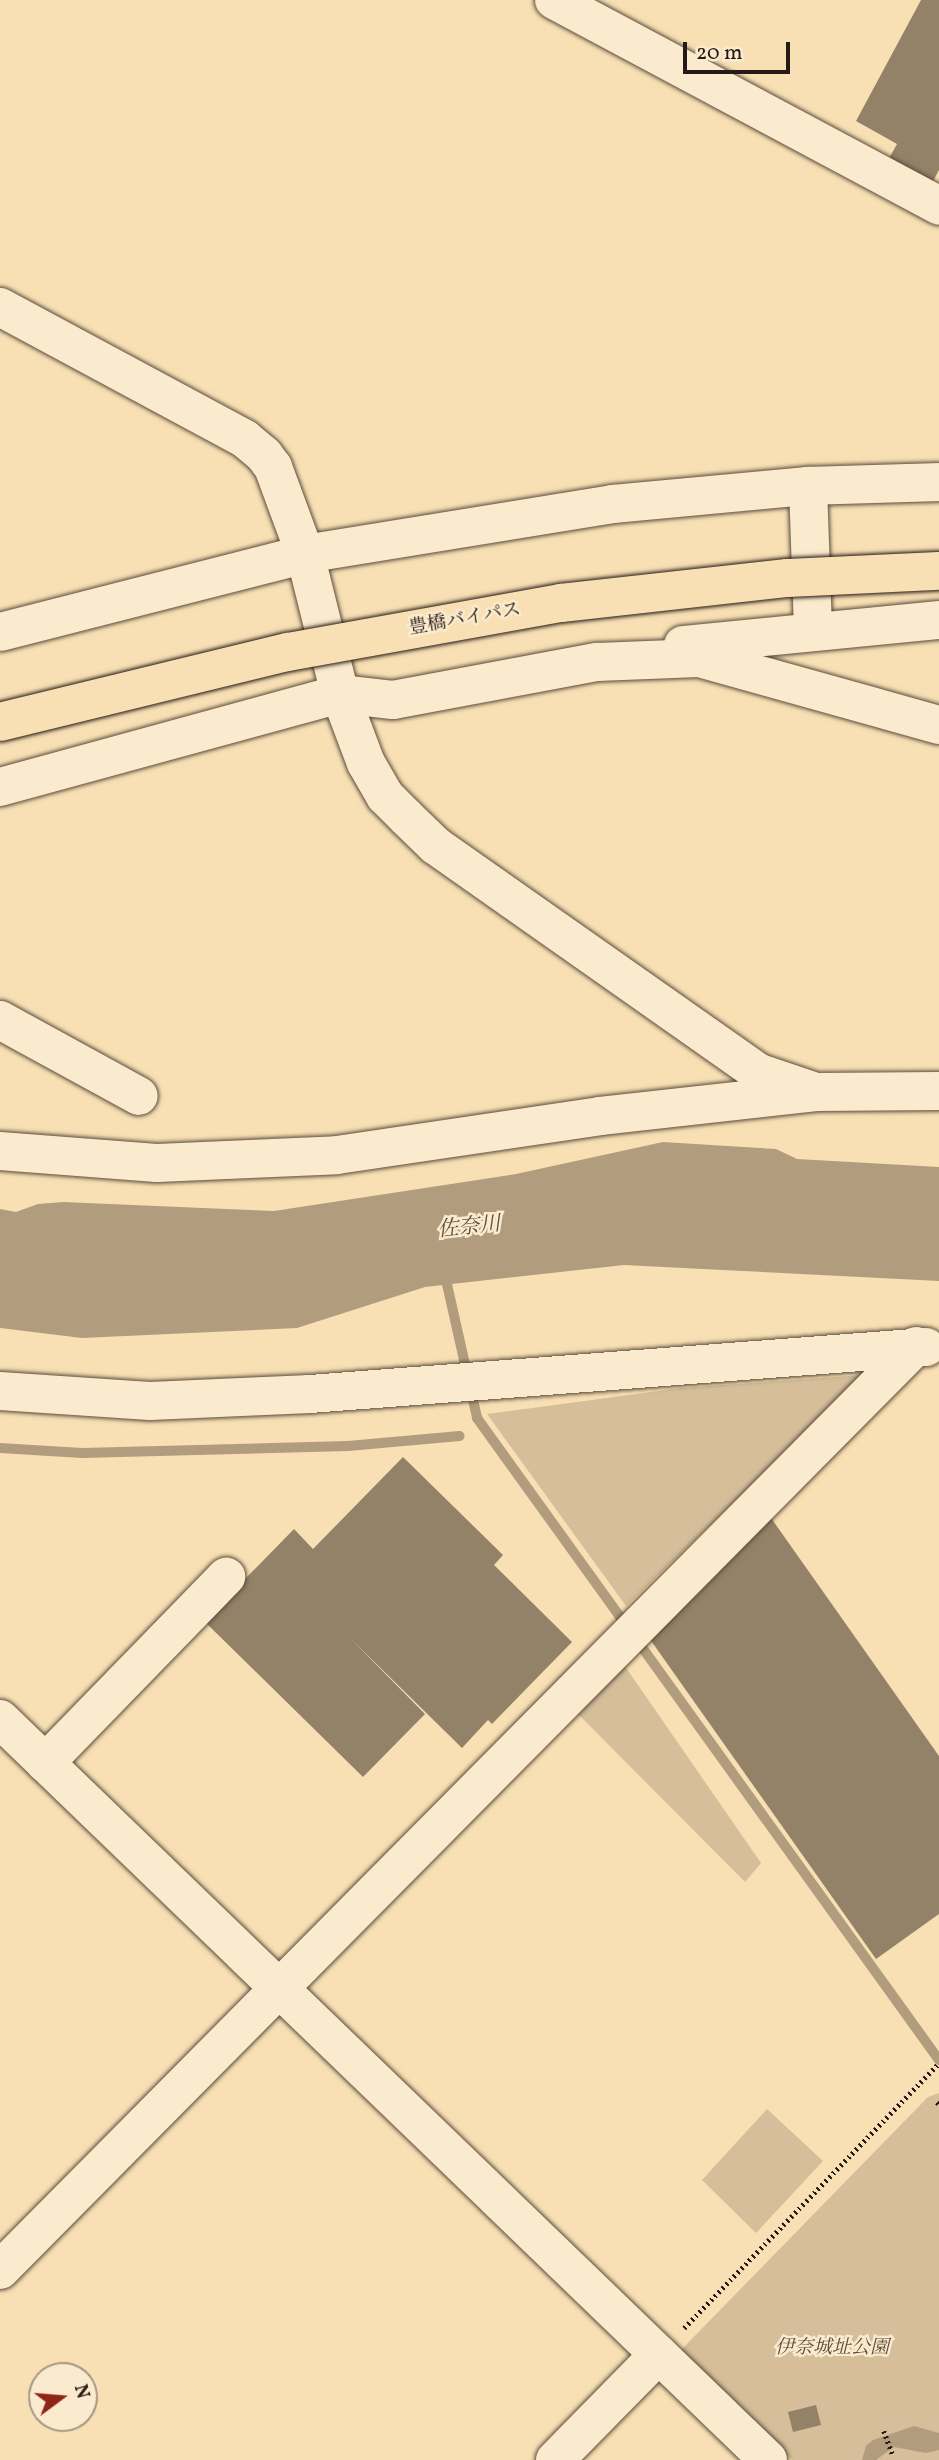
<!DOCTYPE html>
<meta charset="utf-8">
<style>
body{margin:0}
#map{position:relative;width:939px;height:2460px;overflow:hidden;background:#f9e0b4;font-family:Vollkorn,"Noto Serif JP",serif}
div>[style]{position:absolute}
[style*='--x']{left:calc(var(--x)*1px);top:calc(var(--y)*1px);width:calc(var(--w)*1px);rotate:calc(var(--a)*1deg)}
.green>*{inset:0;background:#d5be99}
.water>*{inset:0;background:#b19d7e}
.stream>*{height:10px;margin:-5px;padding:0 5px;transform-origin:5px;border-radius:5px;background:#b19d7e}
.building>*{inset:0;background:#938168}
.path>*{height:4.5px;margin-top:-2.25px;transform-origin:0;background:repeating-linear-gradient(90deg,#251a15 0 2px,transparent 0 5.5px)}
.roads{filter:drop-shadow(0 0 2px #5a4c3d) drop-shadow(0 0 2px #5a4c3d)}
.minor>*{height:38px;margin:-19px;padding:0 19px;transform-origin:19px;border-radius:19px;background:#fbebce}
.bridges{filter:drop-shadow(0 0 2px #251a15) drop-shadow(0 0 2px #251a15)}
.highway-bridge>*{height:38px;margin:-19px;padding:0 19px;transform-origin:19px;border-radius:19px;background:#f9e0b4}
span{translate:-50% -50%;white-space:nowrap;text-align:center;line-height:1.15;-webkit-text-stroke:5px #fbebce;paint-order:stroke}
.street-label{font-size:19px;color:#251a15}
.park-label{font-size:19px;color:#5a4b3d;font-style:italic}
.water-label{font-size:21px;color:#5d4e3f;font-style:italic}
.north{position:absolute;left:28px;top:2362px;width:70px;height:70px;box-sizing:border-box;background:#fbebce;border:2px solid #a59784;border-radius:50%;rotate:74deg;font-size:19px;font-weight:700;line-height:28px;text-align:center;color:#251a15}
.north::after{content:'';display:block;margin:auto;width:24px;height:32px;background:#8f2418;clip-path:polygon(50% 0,100% 100%,50% 72%,0 100%)}
.scale{position:absolute;left:683px;top:42px;width:107px;height:32px;box-sizing:border-box;border:4px solid #251a15;border-top:0;padding-left:9px;font-size:21px;line-height:24px;white-space:nowrap;color:#251a15;-webkit-text-stroke:5px #fbebce;paint-order:stroke}
</style>
<div id="map">
<div class="green">
<div style="clip-path:polygon(865px 1375px,626px 1606px,487px 1414px,681px 1388px)"></div>
<div style="clip-path:polygon(620px 1659px,761px 1863px,745px 1882px,571px 1707px)"></div>
<div style="clip-path:polygon(939px 2093px,939px 2460px,792px 2460px,681px 2350px,928px 2097px)"></div>
<div style="clip-path:polygon(767px 2109px,823px 2161px,756px 2233px,702px 2180px)"></div>
</div>
<div class="water">
<div style="clip-path:polygon(663px 1142px,776px 1149px,797px 1159px,939px 1167px,939px 1281px,624px 1265px,425px 1287px,297px 1328px,82px 1338px,0 1328px,0 1209px,16px 1212px,38px 1204px,63px 1202px,274px 1211px,516px 1174px)"></div>
<div style="clip-path:polygon(914px 2426px,939px 2433px,939px 2450px,926px 2453px,894px 2447px,876px 2460px,862px 2460px,866px 2446px,873px 2440px)"></div>
</div>
<div class="stream">
<div style="--x:444;--y:1271;--w:151;--a:77.3"></div>
<div style="--x:477;--y:1418;--w:791;--a:54.26"></div>
<div style="--x:0;--y:1448;--w:82;--a:3.5"></div>
<div style="--x:82;--y:1453;--w:266;--a:-1.5"></div>
<div style="--x:348;--y:1446;--w:112;--a:-5.1"></div>
</div>
<div class="building">
<div style="clip-path:polygon(921px 0,939px 0,939px 170px,931px 185px,887px 162px,897px 144px,856px 121px)"></div>
<div style="clip-path:polygon(403px 1457px,503px 1555px,494px 1565px,572px 1642px,492px 1724px,488px 1720px,462px 1748px,350px 1638px,425px 1714px,363px 1777px,204px 1621px,294px 1529px,313px 1549px)"></div>
<div style="clip-path:polygon(764px 1508px,939px 1756px,939px 1914px,876px 1959px,642px 1628px)"></div>
<div style="clip-path:polygon(816px 2405px,821px 2425px,793px 2432px,788px 2412px)"></div>
</div>
<div class="path">
<div style="--x:937;--y:2102;--w:3;--a:45"></div>
<div style="--x:684;--y:2328;--w:368;--a:-46.1"></div>
<div style="--x:884;--y:2431;--w:27;--a:70"></div>
</div>
<div class="roads">
<div class="minor">
<div style="--x:554;--y:0;--w:437;--a:28.1"></div>
<div style="--x:0;--y:307;--w:278;--a:28.3"></div>
<div style="--x:245;--y:439;--w:25;--a:40"></div>
<div style="--x:264;--y:455;--w:15;--a:53"></div>
<div style="--x:273;--y:467;--w:93;--a:69.8"></div>
<div style="--x:305;--y:554;--w:144;--a:76"></div>
<div style="--x:340;--y:694;--w:74;--a:69.4"></div>
<div style="--x:366;--y:763;--w:38;--a:60"></div>
<div style="--x:385;--y:796;--w:31;--a:45"></div>
<div style="--x:407;--y:818;--w:40;--a:44"></div>
<div style="--x:436;--y:846;--w:393;--a:35.1"></div>
<div style="--x:757;--y:1072;--w:62;--a:18.7"></div>
<div style="--x:813;--y:629;--w:143;--a:-92"></div>
<div style="--x:808;--y:486;--w:131;--a:-1.7"></div>
<div style="--x:0;--y:632;--w:315;--a:-14.3"></div>
<div style="--x:305;--y:554;--w:312;--a:-9.2"></div>
<div style="--x:613;--y:504;--w:196;--a:-5.3"></div>
<div style="--x:683;--y:645;--w:257;--a:-5.6"></div>
<div style="--x:0;--y:787;--w:352;--a:-15.3"></div>
<div style="--x:340;--y:694;--w:53;--a:6.5"></div>
<div style="--x:393;--y:700;--w:208;--a:-10.6"></div>
<div style="--x:597;--y:662;--w:102;--a:-2.2"></div>
<div style="--x:699;--y:658;--w:249;--a:15.6"></div>
<div style="--x:0;--y:1020;--w:158;--a:28.7"></div>
<div style="--x:0;--y:1151;--w:157;--a:4.4"></div>
<div style="--x:157;--y:1163;--w:180;--a:-2.5"></div>
<div style="--x:337;--y:1155;--w:266;--a:-8.4"></div>
<div style="--x:600;--y:1116;--w:217;--a:-6.3"></div>
<div style="--x:816;--y:1092;--w:123;--a:-0.5"></div>
<div style="--x:0;--y:1391;--w:150;--a:3.8"></div>
<div style="--x:150;--y:1401;--w:160;--a:-2.5"></div>
<div style="--x:310;--y:1394;--w:618;--a:-4.36"></div>
<div style="--x:0;--y:1719;--w:1067;--a:43.97"></div>
<div style="--x:45;--y:1763;--w:260;--a:-45.8"></div>
<div style="--x:0;--y:2270;--w:1301;--a:-45.25"></div>
<div style="--x:555;--y:2460;--w:148;--a:-45.5"></div>
</div>
</div>
<div class="bridges">
<div class="highway-bridge">
<div style="--x:0;--y:722;--w:296;--a:-13.7"></div>
<div style="--x:288;--y:652;--w:277;--a:-10.2"></div>
<div style="--x:561;--y:603;--w:228;--a:-6.3"></div>
<div style="--x:788;--y:578;--w:151;--a:-2.7"></div>
</div>
</div>
<div class="street-label">
<span style="left:465px;top:620px;rotate:-10deg">豊橋バイパス</span>
</div>
<div class="park-label">
<span style="left:832px;top:2349px">伊奈城址公園</span>
</div>
<div class="water-label">
<span style="left:469px;top:1228px;rotate:-6deg">佐奈川</span>
</div>
<div class="north">N</div>
<div class="scale">20 m</div>
</div>
